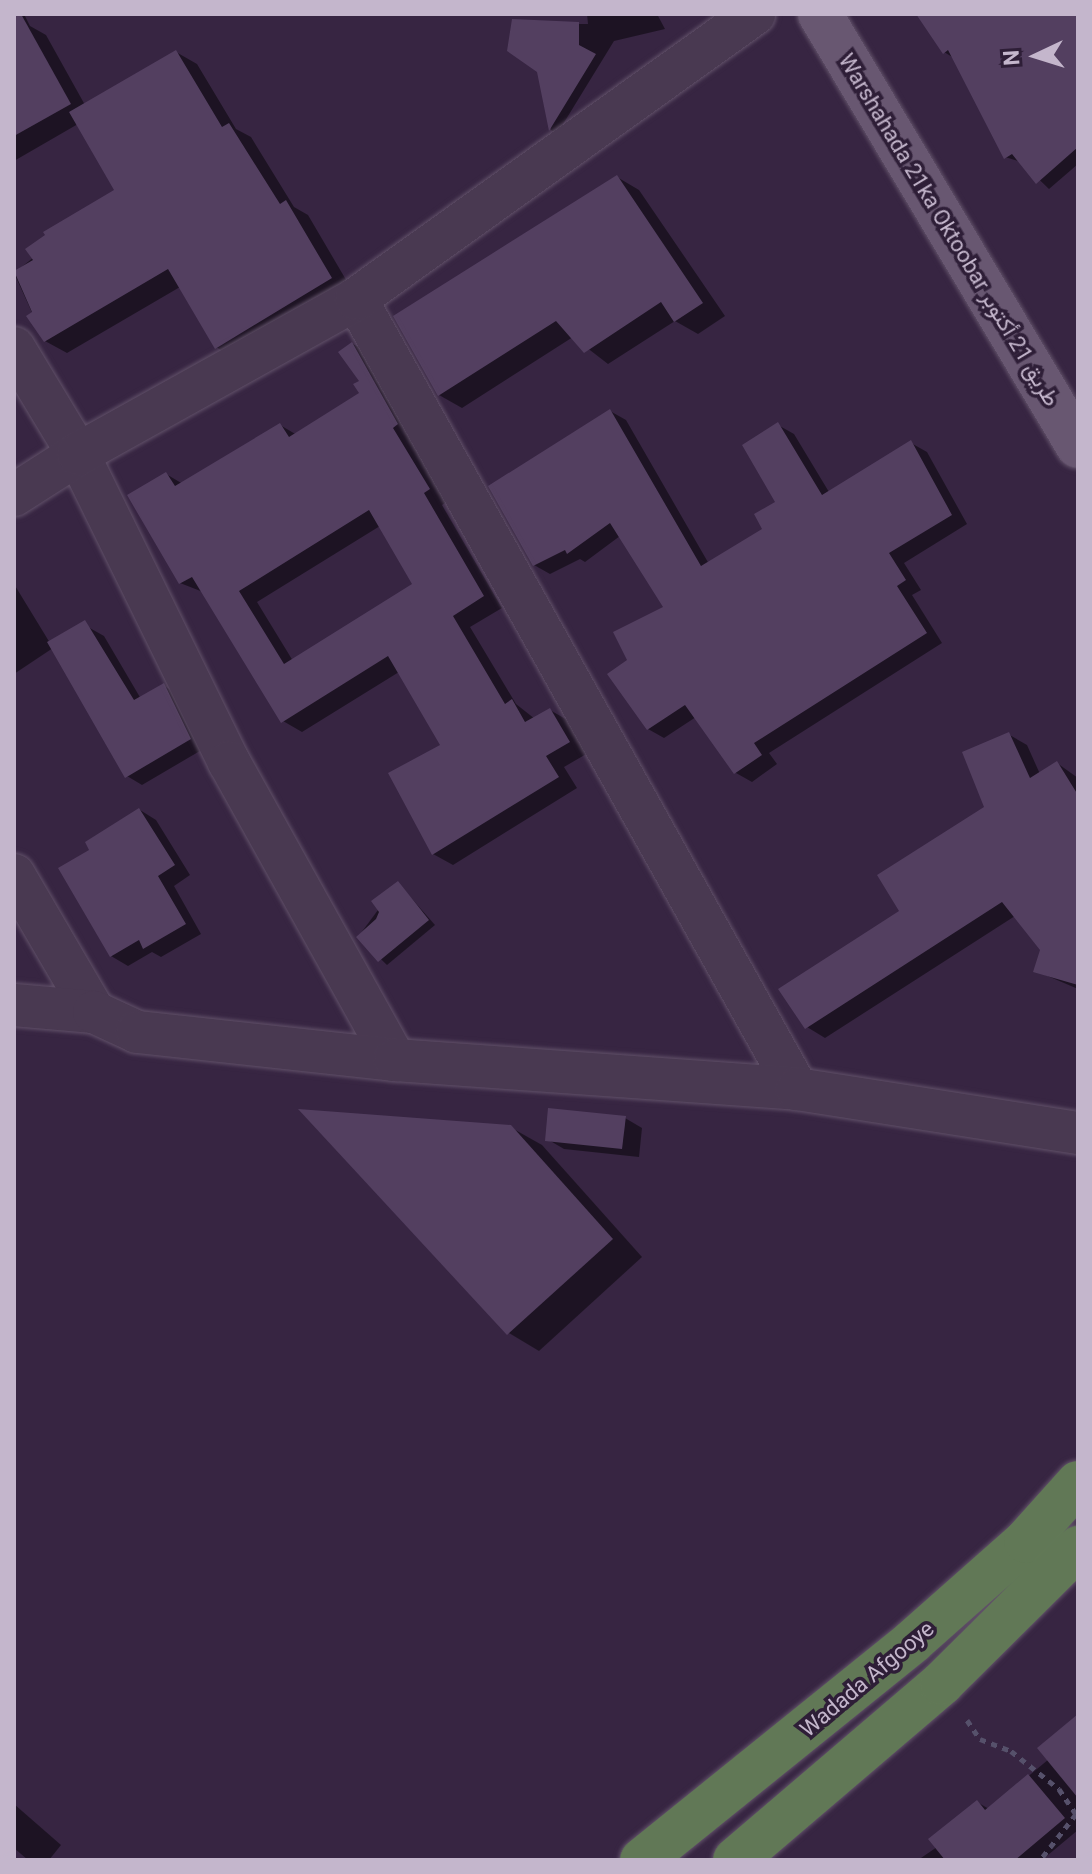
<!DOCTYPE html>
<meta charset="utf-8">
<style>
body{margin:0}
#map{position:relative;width:1092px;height:1874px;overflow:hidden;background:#372542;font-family:Roboto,Vazirmatn,sans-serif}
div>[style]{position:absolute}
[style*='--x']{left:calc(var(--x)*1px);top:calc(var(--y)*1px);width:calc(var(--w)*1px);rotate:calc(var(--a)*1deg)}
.shadow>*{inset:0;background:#0007}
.building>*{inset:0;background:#533f60}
.path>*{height:5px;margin-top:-2.5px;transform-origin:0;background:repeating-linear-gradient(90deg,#56516b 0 6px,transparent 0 12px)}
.roads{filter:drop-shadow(0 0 2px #615169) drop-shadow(0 0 2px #615169)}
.street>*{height:42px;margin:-21px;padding:0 21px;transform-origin:21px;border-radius:21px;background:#493951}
.primary>*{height:44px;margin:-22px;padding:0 22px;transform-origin:22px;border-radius:22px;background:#685771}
.highway>*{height:44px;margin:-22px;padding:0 22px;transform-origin:22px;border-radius:22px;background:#617856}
span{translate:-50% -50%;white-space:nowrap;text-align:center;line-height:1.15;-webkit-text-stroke:7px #2e1e37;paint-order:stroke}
.street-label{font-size:22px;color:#c4b6cc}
.frame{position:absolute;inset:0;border:16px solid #c4b6cc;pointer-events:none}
.north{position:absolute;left:996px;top:16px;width:80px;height:80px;-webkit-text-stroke:6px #2e1e37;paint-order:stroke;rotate:266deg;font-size:22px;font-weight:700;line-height:32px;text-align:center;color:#c4b6cc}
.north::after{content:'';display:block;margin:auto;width:28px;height:36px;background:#c4b6cc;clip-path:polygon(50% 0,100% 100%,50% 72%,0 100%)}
</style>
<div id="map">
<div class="shadow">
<div style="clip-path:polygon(14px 14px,24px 14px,30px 26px,46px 35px,85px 105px,176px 52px,197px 64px,236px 129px,251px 137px,294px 207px,308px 215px,352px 290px,238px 360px,216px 347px,180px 287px,67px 353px,45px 341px,14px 273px,117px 191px,78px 124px,14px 161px)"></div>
<div style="clip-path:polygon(587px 14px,657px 14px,665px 29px,614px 41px,557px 134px,551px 130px,539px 71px,562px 24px,588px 24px)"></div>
<div style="clip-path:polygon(919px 14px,1078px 14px,1078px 164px,1049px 189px,1021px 162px,1005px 157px,954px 58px,944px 52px)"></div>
<div style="clip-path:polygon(617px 177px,639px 190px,725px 316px,698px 334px,675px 321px,608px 364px,573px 337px,462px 408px,439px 395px)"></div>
<div style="clip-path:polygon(evenodd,353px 344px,372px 355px,448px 501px,442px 505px,502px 608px,470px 627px,516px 704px,535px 719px,550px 710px,569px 721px,588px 753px,564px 767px,577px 788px,453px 865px,433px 854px,442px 745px,399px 672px,302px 732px,283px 721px,203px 592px,180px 583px,166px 474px,183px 484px,280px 425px,297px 435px,362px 394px,353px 344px,380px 526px,415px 585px,293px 661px,257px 602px,380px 526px)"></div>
<div style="clip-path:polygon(610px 411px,626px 420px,709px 564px,765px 530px,778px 502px,778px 425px,794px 434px,829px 492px,911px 443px,927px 452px,967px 524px,904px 563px,921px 590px,912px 595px,942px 643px,769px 753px,777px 764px,752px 782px,736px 773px,696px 717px,664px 738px,648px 729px,630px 660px,666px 608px,620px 536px,585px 562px,580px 559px,550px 574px,534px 565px)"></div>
<div style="clip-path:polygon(14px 584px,50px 643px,88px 627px,104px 636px,141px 699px,164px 686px,178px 694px,205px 748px,142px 785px,127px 776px,53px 648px,14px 674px)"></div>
<div style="clip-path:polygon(1008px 734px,1027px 745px,1040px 774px,1057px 763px,1078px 778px,1078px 989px,1036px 971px,1042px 950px,1015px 916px,825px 1038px,807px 1027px,987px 807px)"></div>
<div style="clip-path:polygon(140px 810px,156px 820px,190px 875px,174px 886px,201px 934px,161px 957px,152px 952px,128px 966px,111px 956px,92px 850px)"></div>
<div style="clip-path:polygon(398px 883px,435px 925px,387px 965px,358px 937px)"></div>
<div style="clip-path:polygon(625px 1118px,642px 1128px,639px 1157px,564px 1149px,547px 1139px)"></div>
<div style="clip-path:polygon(510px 1127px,542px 1145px,642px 1257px,539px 1351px,509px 1333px)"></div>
<div style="clip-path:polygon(1078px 1717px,1078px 1830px,1042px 1860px,918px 1860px,937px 1847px,977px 1802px,989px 1809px,1049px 1759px)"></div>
<div style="clip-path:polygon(14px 1804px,61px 1845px,49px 1860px,28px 1860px,14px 1848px)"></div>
</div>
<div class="building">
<div style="clip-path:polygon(14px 14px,21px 14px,71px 104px,14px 136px)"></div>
<div style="clip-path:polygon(916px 14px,1078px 14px,1078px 147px,1036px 184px,1012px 154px,1004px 159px,948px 50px,943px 54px)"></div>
<div style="clip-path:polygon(512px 19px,579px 22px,579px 45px,596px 54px,549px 131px,537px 72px,507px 51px)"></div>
<div style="clip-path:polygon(176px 50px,222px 127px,229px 123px,280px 204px,286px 200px,332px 278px,215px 349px,168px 269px,44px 342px,26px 316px,32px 312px,14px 271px,33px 260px,25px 249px,45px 235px,43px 232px,114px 190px,69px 112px)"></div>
<div style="clip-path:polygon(617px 175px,703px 303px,674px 322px,661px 302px,584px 353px,556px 321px,438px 396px,393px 316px)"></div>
<div style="clip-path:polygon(evenodd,352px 342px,398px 424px,393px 428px,430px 489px,424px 493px,484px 596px,453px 616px,505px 704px,512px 699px,525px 722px,550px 708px,570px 742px,546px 756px,559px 777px,432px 855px,388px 773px,440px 745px,388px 656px,281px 723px,192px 577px,179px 584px,127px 495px,166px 472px,175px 486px,280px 423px,289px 437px,359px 393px,353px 384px,359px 381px,338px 352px,352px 342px,369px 510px,412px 584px,284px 664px,239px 591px,369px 510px)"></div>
<div style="clip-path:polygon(610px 409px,701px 566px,762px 529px,754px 514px,775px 502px,742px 445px,778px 422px,822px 495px,911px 440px,952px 515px,889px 553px,906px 580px,897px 586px,927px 633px,754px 743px,762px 755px,734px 774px,685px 705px,647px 730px,607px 674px,627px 660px,613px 632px,663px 607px,610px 523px,567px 554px,565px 550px,533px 566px,488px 486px)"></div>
<div style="clip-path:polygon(85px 620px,134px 700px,164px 683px,191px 739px,125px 778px,47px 642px)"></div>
<div style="clip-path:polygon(1009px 732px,1030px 778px,1057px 761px,1078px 795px,1078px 985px,1033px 972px,1040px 950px,1002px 902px,805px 1029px,778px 989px,899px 911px,877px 875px,984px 807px,962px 752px)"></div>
<div style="clip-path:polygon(139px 808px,175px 865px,158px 876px,186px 924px,143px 949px,139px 940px,110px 957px,58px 868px,89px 850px,85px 842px)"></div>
<div style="clip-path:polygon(398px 881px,429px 920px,378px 962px,356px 937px,376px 919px,379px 912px,371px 901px)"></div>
<div style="clip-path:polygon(548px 1108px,626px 1116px,622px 1149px,545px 1141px)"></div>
<div style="clip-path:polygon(298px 1109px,511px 1125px,613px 1239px,507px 1335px)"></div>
<div style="clip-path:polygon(1078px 1714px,1078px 1798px,1037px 1748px)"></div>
<div style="clip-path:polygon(1028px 1774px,1065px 1818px,1015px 1860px,945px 1860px,928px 1839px,977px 1800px,985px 1810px)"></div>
</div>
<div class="path">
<div style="--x:967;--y:1720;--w:23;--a:56"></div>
<div style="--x:980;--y:1739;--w:33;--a:21"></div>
<div style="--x:1011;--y:1751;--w:61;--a:38.4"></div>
<div style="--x:1059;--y:1789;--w:30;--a:56"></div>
<div style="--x:1076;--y:1814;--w:58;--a:128"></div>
</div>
<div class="roads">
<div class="street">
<div style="--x:356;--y:299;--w:905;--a:60.83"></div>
<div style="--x:14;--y:348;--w:124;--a:58.9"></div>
<div style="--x:78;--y:454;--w:343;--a:63.9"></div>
<div style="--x:229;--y:762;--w:341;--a:60.9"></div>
<div style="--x:14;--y:495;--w:76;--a:-32.6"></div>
<div style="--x:78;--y:454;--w:318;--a:-29.1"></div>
<div style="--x:356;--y:299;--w:490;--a:-35.6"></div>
<div style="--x:14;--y:875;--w:159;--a:59.7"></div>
<div style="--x:14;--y:1005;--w:80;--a:5"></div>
<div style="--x:94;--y:1012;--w:47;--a:24.9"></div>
<div style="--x:137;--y:1032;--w:260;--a:6.2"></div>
<div style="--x:395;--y:1060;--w:403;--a:4.1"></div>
<div style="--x:797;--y:1089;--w:284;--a:8.9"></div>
</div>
<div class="primary">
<div style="--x:820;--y:14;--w:503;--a:59.15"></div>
</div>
<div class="highway">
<div style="--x:642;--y:1860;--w:347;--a:-38.9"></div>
<div style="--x:912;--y:1642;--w:152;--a:-41.5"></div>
<div style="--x:1026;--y:1541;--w:78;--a:-48.1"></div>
<div style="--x:735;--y:1860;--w:272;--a:-40.5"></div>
<div style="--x:942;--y:1683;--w:192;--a:-44.8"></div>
</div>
</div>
<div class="street-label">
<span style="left:949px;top:230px;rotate:59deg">Warshahada 21ka Oktoobar طريق 21 أكتوبر</span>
<span style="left:867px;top:1679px;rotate:-40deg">Wadada Afgooye</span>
</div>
<div class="frame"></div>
<div class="north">N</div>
</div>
